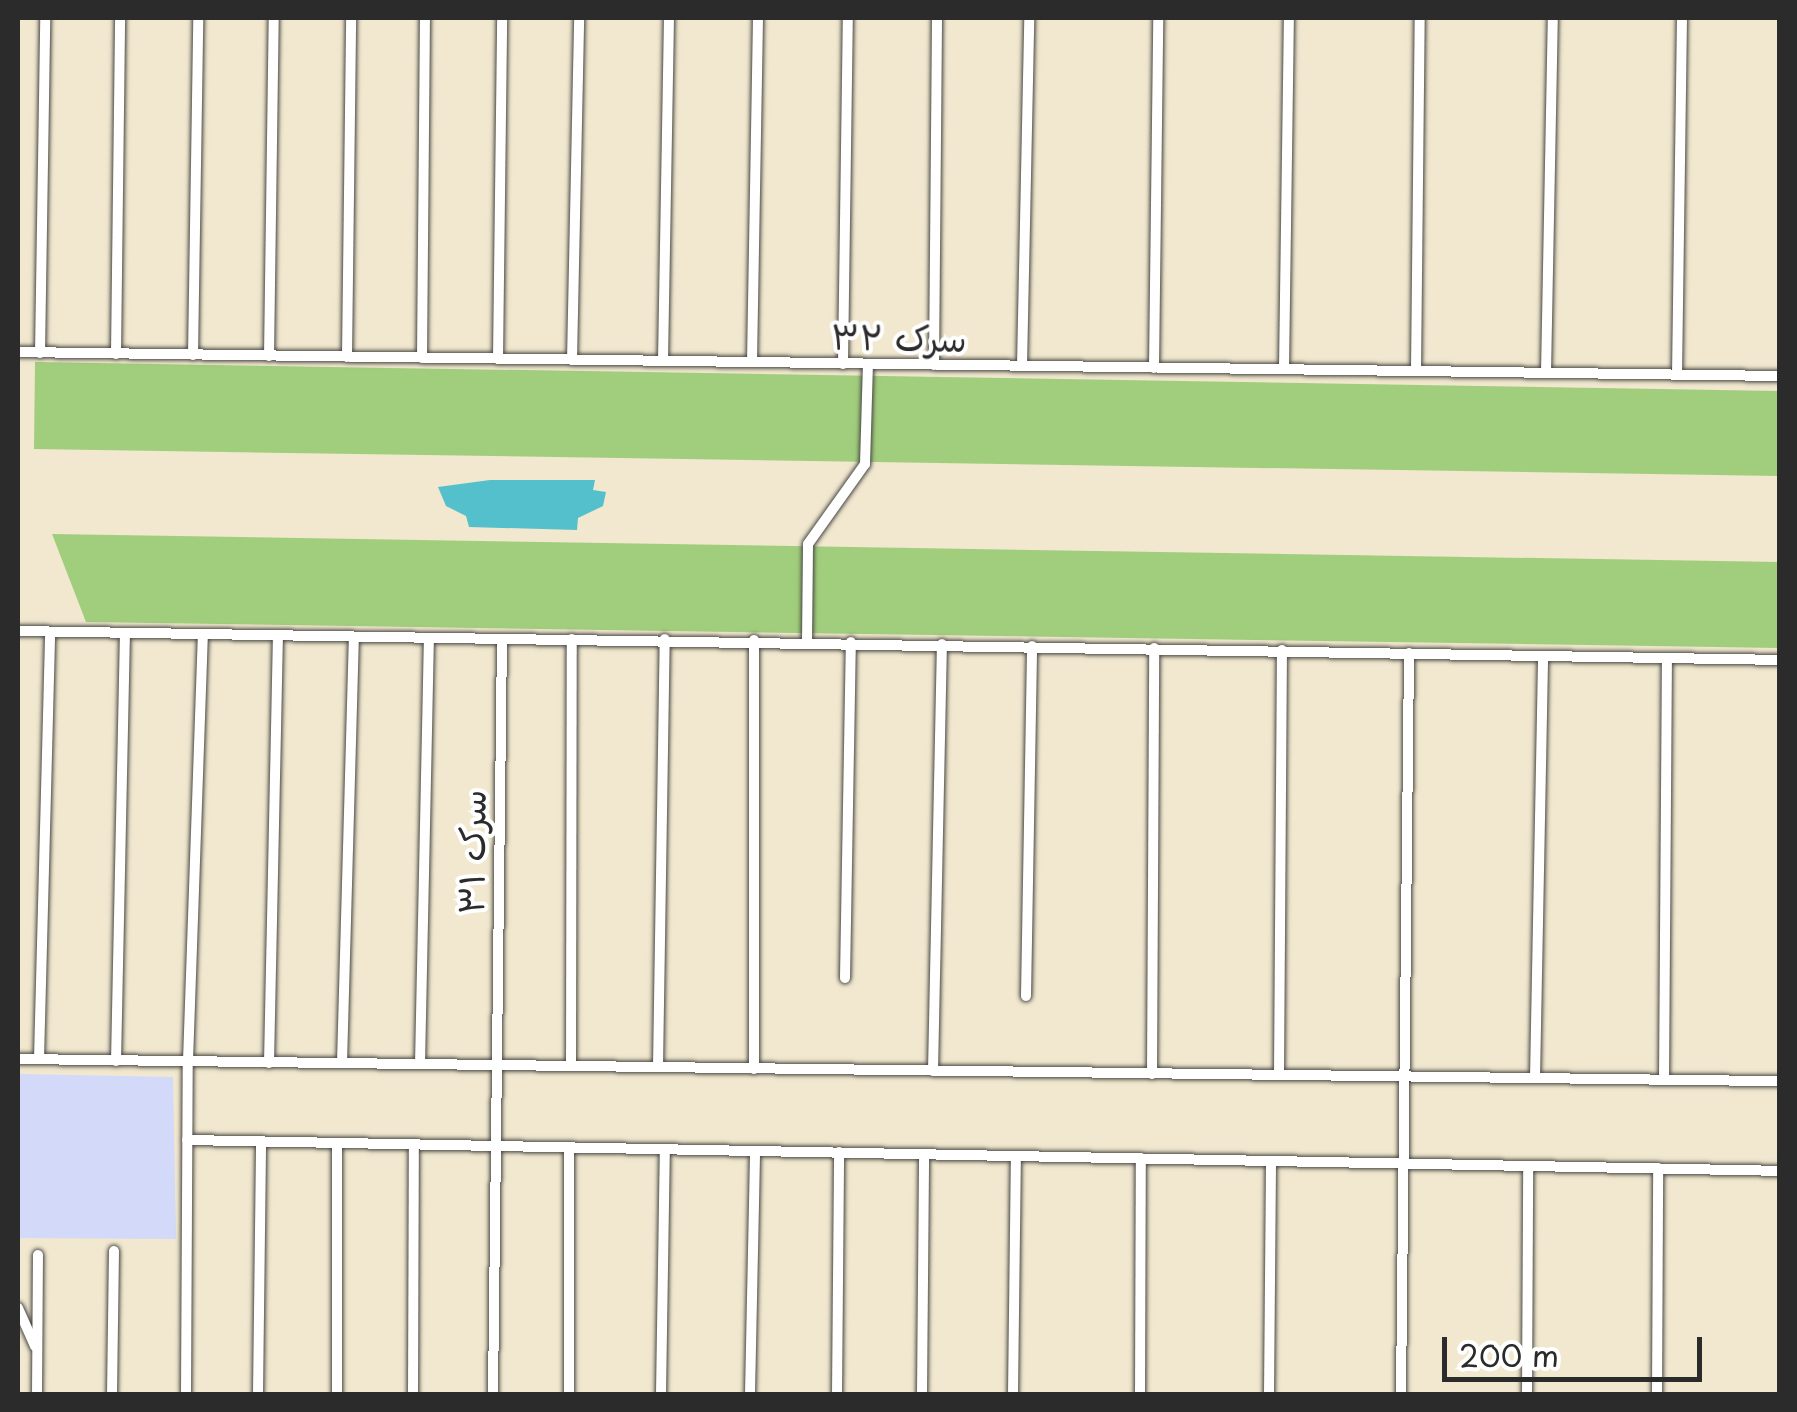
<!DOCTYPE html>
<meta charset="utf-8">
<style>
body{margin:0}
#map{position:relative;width:1797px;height:1412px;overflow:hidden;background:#f1e8cf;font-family:"Playpen Sans","Playpen Sans Arabic",sans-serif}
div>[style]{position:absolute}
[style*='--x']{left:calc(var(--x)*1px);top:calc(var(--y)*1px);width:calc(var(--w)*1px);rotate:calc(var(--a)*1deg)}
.built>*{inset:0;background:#d2d9f9}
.green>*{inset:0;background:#a1ce7c}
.water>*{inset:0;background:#53c0cb}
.roads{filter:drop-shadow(0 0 2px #494744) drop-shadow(0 0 2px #494744)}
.street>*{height:10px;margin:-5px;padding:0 5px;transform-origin:5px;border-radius:5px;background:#fff}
span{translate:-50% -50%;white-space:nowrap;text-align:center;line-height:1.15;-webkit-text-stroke:8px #fff;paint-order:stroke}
.street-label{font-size:35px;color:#2b2b2b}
.frame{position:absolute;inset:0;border:20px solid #2b2b2b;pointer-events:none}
.scale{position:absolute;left:1442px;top:1337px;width:260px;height:45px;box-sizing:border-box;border:5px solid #2b2b2b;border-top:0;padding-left:12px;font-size:30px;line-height:35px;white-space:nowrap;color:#2b2b2b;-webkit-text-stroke:8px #fff;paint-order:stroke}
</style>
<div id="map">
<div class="built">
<div style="clip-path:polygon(18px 1074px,173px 1077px,176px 1239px,18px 1238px)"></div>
</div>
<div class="green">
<div style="clip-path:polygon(35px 362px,1780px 391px,1779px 476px,34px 449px)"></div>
<div style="clip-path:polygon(52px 534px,1779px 562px,1779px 648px,86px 622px)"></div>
</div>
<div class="water">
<div style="clip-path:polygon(490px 480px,595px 480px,593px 490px,606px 492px,603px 506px,578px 518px,577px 530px,469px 527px,466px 516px,446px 506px,438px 487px)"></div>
</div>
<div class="roads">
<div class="street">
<div style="--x:18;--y:352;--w:1762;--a:0.78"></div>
<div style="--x:40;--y:353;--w:335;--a:-89.1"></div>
<div style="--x:116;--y:354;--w:336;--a:-89.3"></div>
<div style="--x:193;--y:355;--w:337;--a:-89.1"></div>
<div style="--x:269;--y:356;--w:338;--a:-89.2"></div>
<div style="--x:347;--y:357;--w:339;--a:-89.3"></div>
<div style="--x:422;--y:358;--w:340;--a:-89.5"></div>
<div style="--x:498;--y:359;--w:341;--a:-89.3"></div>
<div style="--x:572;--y:360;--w:342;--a:-88.8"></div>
<div style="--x:663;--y:361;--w:343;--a:-89"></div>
<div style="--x:752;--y:362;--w:344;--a:-89"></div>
<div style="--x:843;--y:364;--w:346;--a:-89.2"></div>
<div style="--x:934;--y:365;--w:347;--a:-89.5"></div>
<div style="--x:1022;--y:366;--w:348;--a:-88.8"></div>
<div style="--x:1154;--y:368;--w:350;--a:-89.3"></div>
<div style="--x:1284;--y:369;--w:351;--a:-89.2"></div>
<div style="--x:1416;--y:371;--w:353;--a:-89.4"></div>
<div style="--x:1546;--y:373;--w:355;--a:-88.9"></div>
<div style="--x:1677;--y:375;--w:357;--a:-89.2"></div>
<div style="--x:18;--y:631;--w:1762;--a:0.94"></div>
<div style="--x:754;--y:640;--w:429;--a:90"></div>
<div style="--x:807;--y:641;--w:97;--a:-89.4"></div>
<div style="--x:808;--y:544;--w:98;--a:-54.5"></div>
<div style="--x:865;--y:464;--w:100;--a:-88.3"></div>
<div style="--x:845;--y:978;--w:336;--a:-89"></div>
<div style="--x:1026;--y:996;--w:350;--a:-89"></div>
<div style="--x:18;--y:1059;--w:1762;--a:0.72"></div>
<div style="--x:39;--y:1059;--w:427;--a:-88.5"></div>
<div style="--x:116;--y:1061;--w:427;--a:-88.8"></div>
<div style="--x:269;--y:1063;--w:424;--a:-88.8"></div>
<div style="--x:342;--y:1063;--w:424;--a:-88.4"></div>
<div style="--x:420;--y:1064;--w:426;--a:-88.8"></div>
<div style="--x:571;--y:1066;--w:427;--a:-89.9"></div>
<div style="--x:658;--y:1067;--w:428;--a:-89.1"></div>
<div style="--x:933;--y:1071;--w:427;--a:-88.8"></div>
<div style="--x:1152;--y:1074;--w:426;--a:-89.7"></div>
<div style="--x:1279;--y:1075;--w:425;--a:-89.6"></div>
<div style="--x:1535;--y:1078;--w:422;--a:-88.9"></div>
<div style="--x:1664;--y:1080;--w:422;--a:-89.6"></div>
<div style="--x:187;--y:1140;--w:1593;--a:1.11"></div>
<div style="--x:337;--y:1143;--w:251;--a:90"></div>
<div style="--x:569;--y:1147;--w:247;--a:90"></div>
<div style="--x:18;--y:1308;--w:42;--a:65.9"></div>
<div style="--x:37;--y:1394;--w:139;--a:-89.6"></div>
<div style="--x:112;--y:1394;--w:143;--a:-89.2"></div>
<div style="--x:186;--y:1394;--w:333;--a:-89.7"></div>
<div style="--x:188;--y:1061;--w:425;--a:-88"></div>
<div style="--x:258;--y:1394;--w:253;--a:-89.3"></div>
<div style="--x:413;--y:1394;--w:250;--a:-89.8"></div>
<div style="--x:493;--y:1394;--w:755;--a:-89.32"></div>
<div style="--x:661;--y:1394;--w:245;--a:-89.1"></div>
<div style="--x:750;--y:1394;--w:243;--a:-88.8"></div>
<div style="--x:837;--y:1394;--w:242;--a:-89.5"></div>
<div style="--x:922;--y:1394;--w:240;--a:-89.5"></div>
<div style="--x:1013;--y:1394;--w:238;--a:-89.3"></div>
<div style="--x:1140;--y:1394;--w:236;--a:-89.8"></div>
<div style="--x:1269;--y:1394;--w:233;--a:-89.5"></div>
<div style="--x:1401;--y:1394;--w:741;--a:-89.38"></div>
<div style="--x:1527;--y:1394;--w:228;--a:-89.7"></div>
<div style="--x:1657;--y:1394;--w:226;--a:-89.7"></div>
</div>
</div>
<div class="street-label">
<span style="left:899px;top:337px;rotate:1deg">سرک ۳۲</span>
<span style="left:471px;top:852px;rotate:-89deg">سرک ۳۱</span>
</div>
<div class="frame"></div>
<div class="scale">200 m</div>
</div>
